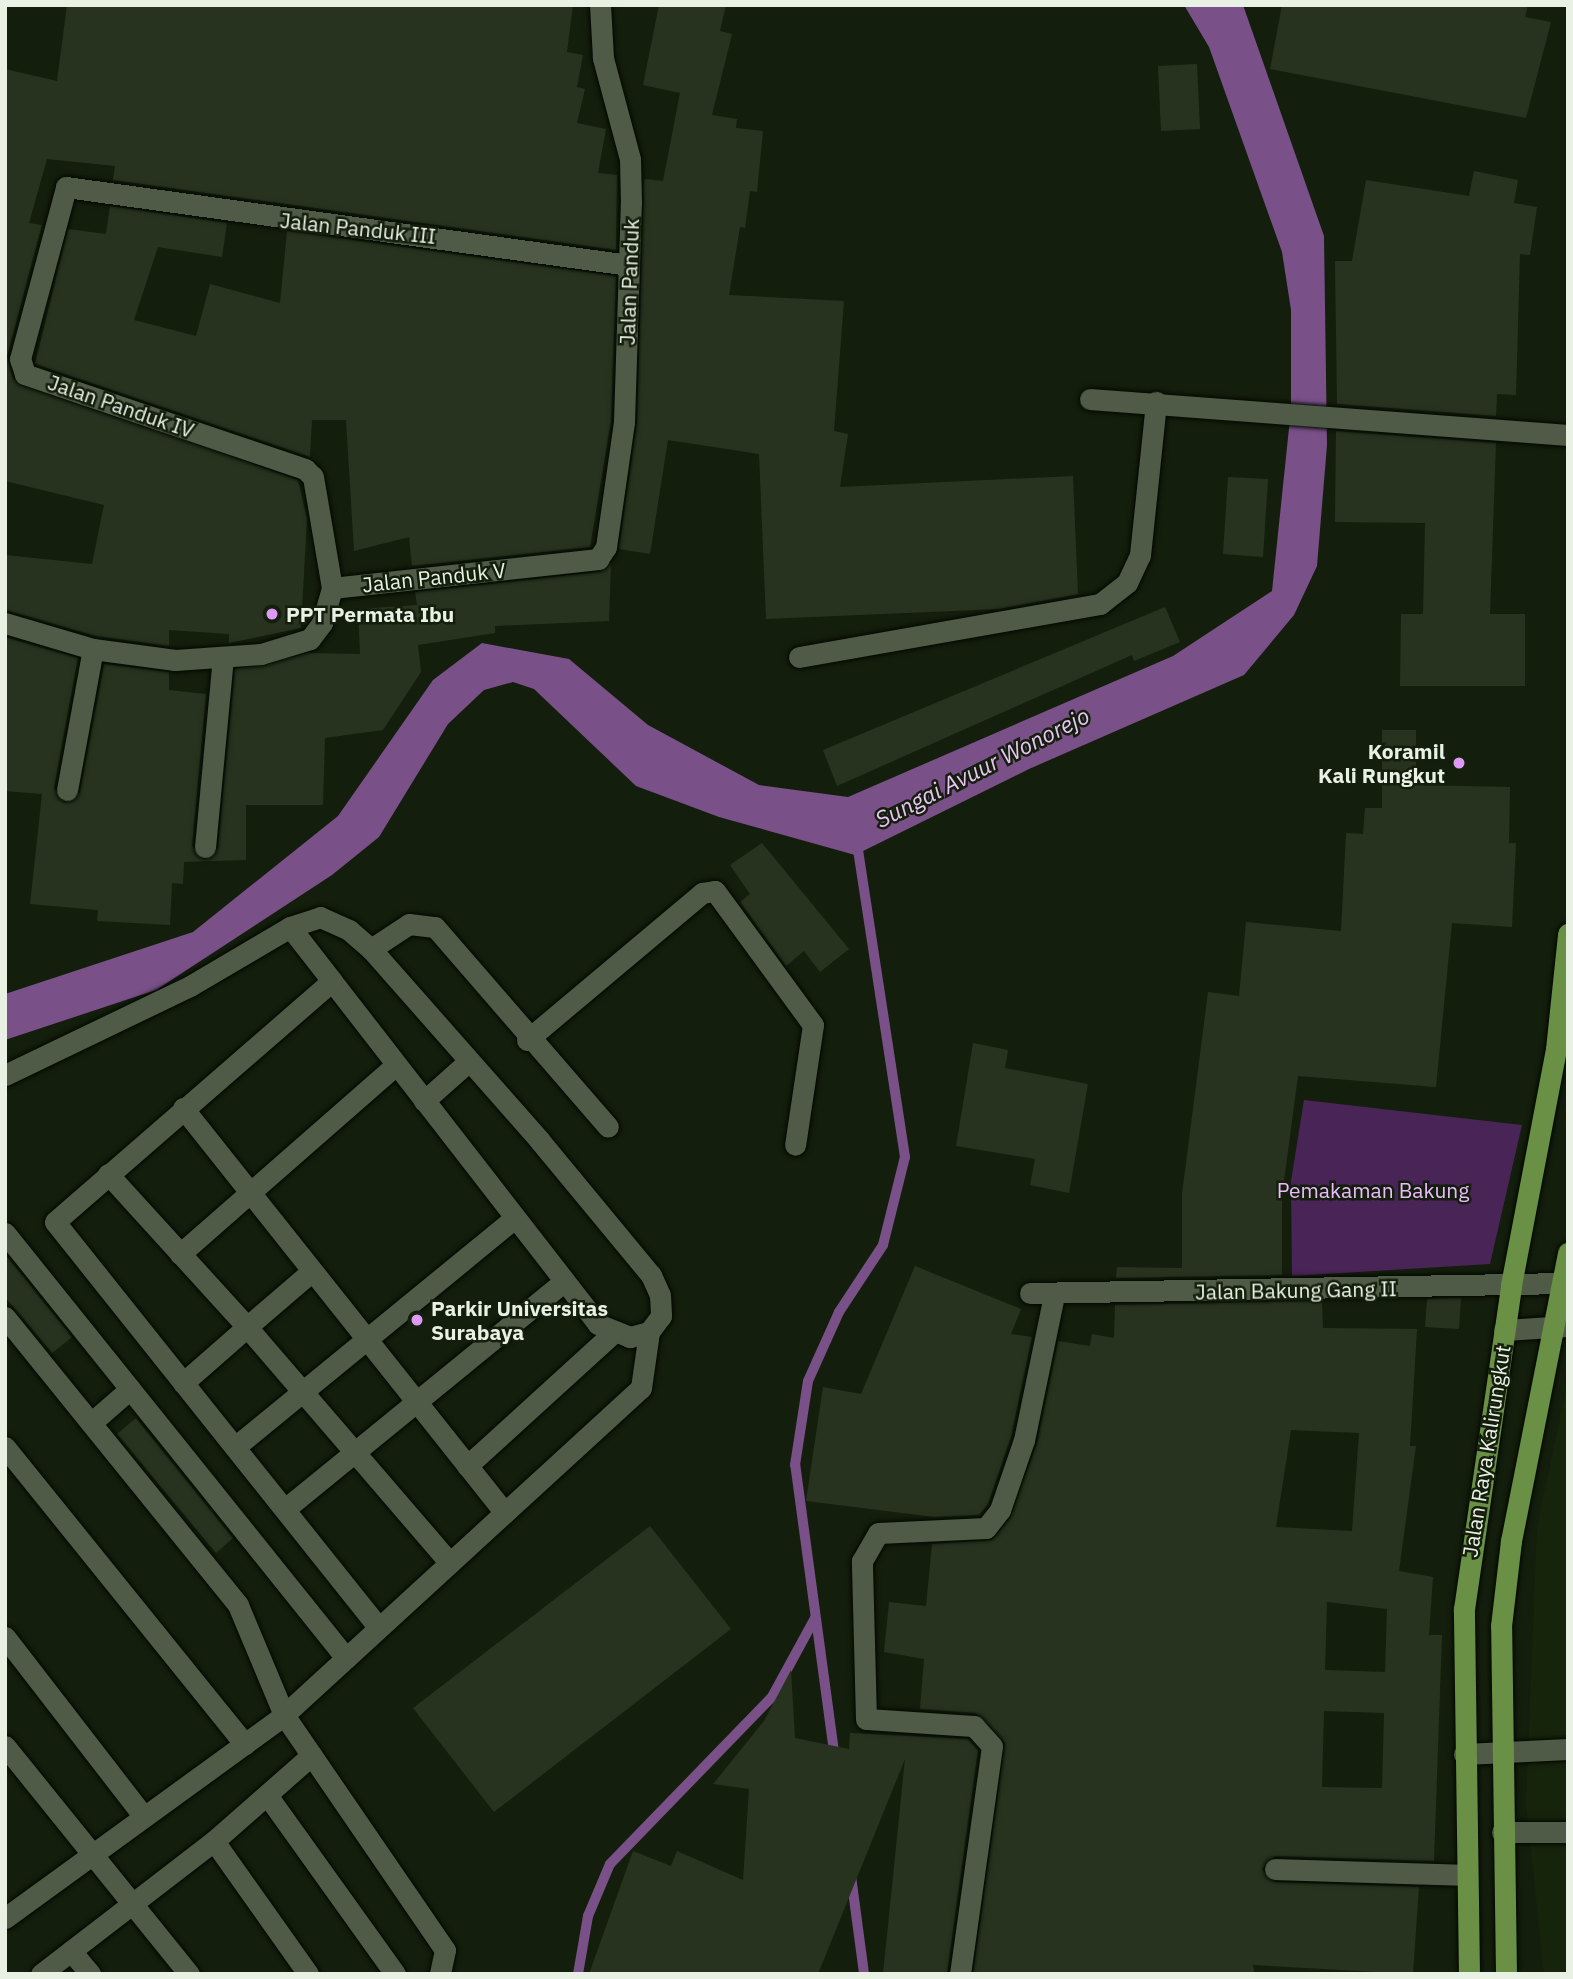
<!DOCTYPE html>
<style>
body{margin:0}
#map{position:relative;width:1573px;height:1979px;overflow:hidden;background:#141e0c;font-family:"IBM Plex Sans",sans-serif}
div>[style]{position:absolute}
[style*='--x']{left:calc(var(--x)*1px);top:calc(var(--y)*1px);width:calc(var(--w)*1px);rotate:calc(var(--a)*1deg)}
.built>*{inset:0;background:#17240c}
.green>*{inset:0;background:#492456}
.water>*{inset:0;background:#795087}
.stream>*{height:10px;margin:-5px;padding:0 5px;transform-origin:5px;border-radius:5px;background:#795087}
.building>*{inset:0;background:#28331f}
.roads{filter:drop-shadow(0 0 2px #020800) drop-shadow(0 0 2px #020800)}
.minor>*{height:21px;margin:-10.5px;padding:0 10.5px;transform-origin:10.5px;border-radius:10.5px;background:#4f5b46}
.major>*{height:21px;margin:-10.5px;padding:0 10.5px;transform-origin:10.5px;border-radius:10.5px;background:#699045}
.dots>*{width:19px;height:19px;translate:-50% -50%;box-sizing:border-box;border:4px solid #141e0c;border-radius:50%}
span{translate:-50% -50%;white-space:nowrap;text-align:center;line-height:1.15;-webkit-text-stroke:5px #141e0c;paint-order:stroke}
.street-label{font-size:21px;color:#e9f0e4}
.poi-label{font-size:21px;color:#e9f0e4;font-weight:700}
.left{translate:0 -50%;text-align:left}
.right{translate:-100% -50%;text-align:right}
.park-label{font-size:21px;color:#ebbbfc}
.water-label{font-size:23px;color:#e9c5f5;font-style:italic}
.frame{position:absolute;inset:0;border:7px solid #e9f0e4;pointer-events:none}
</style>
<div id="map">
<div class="built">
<div style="clip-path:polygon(1568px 1381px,1568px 1974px,1544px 1974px,1526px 1803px,1537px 1525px)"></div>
</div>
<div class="green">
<div style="clip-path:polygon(1304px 1100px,1522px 1125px,1490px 1264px,1292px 1276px,1291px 1181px)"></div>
</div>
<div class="water">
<div style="clip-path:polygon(1184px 5px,1243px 5px,1324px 236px,1327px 445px,1317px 566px,1294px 615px,1244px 675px,1029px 769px,855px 855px,719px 817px,636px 786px,534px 689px,513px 682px,484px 690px,448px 724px,379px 837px,332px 875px,156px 990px,5px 1040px,5px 994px,193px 932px,338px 816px,433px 680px,482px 643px,569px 659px,648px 725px,759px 785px,848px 797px,1173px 656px,1272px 591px,1291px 409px,1291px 310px,1282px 252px,1209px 47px)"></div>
</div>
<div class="stream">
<div style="--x:835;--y:1759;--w:297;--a:-97.7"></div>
<div style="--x:795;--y:1465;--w:85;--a:-81.2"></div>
<div style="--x:808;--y:1381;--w:76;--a:-65.8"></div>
<div style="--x:839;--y:1312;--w:80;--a:-56.7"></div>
<div style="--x:883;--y:1245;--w:91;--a:-76"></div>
<div style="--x:905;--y:1157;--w:318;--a:-98.7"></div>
<div style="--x:851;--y:1876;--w:99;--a:82.4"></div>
<div style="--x:578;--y:1974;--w:59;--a:-80.2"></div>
<div style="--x:588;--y:1916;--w:56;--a:-67.1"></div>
<div style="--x:610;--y:1864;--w:233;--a:-45.9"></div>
<div style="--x:772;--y:1697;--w:90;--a:-61.4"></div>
</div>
<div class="building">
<div style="clip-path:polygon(67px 5px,573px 5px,567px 52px,583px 55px,577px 87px,585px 89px,577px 123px,606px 129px,598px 173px,617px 175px,616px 250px,113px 180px,115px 166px,47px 159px,29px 223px,42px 225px,7px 356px,13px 379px,298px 480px,307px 518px,301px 628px,229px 643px,229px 634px,169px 630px,169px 646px,96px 636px,5px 610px,5px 555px,92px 564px,104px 505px,5px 481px,5px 69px,57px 81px)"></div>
<div style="clip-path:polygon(659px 5px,726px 5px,720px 31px,732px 34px,712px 115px,737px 119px,736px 128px,763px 131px,757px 192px,750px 191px,745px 228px,740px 227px,729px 295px,844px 301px,834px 431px,848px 434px,840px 487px,1073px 476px,1078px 594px,999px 609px,766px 619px,759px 454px,668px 440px,650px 554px,619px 549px,637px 422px,644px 179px,663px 181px,680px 93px,643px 85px)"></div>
<div style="clip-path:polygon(1282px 5px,1528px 5px,1525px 17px,1551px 22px,1526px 118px,1270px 69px)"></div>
<div style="clip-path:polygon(1197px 64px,1200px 129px,1161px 131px,1158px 66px)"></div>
<div style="clip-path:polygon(1474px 171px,1518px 180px,1514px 203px,1537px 207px,1530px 255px,1520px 254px,1516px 395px,1497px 394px,1496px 416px,1337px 404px,1335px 261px,1352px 261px,1366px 180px,1469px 196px)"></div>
<div style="clip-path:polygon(110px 206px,227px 223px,222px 257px,158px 247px,134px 320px,196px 336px,210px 284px,280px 303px,287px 231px,616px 276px,611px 421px,590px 547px,412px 566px,409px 537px,354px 551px,346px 420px,312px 420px,310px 457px,35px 364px,68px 229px,106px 234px)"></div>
<div style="clip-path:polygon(1336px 431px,1496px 443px,1490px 614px,1525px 614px,1525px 686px,1400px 686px,1401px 614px,1423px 614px,1425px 523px,1335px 522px)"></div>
<div style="clip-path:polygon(1228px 477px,1268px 479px,1263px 557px,1223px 554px)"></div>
<div style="clip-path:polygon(611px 563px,609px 621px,495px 626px,495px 633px,418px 645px,421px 672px,383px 730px,325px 738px,323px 805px,246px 805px,246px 860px,184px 862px,183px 884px,172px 883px,170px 925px,97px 921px,98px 910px,30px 904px,42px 794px,5px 791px,5px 637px,78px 658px,54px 788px,64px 803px,80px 792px,104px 664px,169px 672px,169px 690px,206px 694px,192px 846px,204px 860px,218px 848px,235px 669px,308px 653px,360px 654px,358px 609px,417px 605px,415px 592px,599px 572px)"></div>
<div style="clip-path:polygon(1165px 607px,1180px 642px,1134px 661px,1132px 655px,837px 786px,823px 750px)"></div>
<div style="clip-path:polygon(1382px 730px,1416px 730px,1416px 785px,1510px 787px,1509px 843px,1516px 843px,1512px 927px,1452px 923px,1436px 1087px,1298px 1076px,1282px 1196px,1282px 1275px,1116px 1278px,1117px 1267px,1182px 1268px,1182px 1194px,1208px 992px,1239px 996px,1246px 922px,1341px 931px,1346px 833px,1363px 834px,1365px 808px,1382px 808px)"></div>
<div style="clip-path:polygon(762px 843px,849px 949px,820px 972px,804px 951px,786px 966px,740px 902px,750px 894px,730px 865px)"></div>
<div style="clip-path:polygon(973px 1043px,1008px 1050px,1005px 1068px,1088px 1084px,1069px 1193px,1030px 1185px,1035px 1159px,956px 1146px)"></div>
<div style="clip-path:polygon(5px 1254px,72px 1337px,52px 1353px,5px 1297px)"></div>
<div style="clip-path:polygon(915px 1266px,1021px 1309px,1011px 1334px,1032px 1337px,1011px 1437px,988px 1504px,979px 1515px,934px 1517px,806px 1501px,823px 1387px,861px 1394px)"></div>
<div style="clip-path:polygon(1461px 1298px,1459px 1329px,1425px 1327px,1427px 1299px)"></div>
<div style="clip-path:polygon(evenodd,1322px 1301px,1323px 1328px,1417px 1329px,1410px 1446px,1416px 1446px,1399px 1571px,1433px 1577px,1429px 1635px,1442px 1635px,1434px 1861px,1275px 1856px,1262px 1869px,1275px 1882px,1419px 1887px,1413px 1974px,1253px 1965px,1254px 1972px,1219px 1974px,973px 1974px,1005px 1743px,976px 1713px,920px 1709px,924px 1659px,884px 1652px,889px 1602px,926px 1606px,932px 1544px,992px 1540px,1010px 1518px,1037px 1443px,1058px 1341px,1090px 1346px,1092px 1334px,1114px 1338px,1115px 1305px,1322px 1301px,1291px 1430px,1359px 1433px,1352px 1531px,1276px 1527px,1291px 1430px,1322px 1301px,1327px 1602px,1387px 1609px,1385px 1672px,1325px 1670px,1327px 1602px,1322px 1301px,1324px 1711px,1384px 1713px,1382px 1788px,1322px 1787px,1324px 1711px)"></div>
<div style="clip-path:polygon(136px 1418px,233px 1538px,216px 1553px,117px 1434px)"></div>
<div style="clip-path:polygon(650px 1526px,731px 1629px,494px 1812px,413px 1708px)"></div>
<div style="clip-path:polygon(791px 1670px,795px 1738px,849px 1749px,850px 1733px,968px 1739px,978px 1750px,947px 1974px,883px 1974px,905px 1759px,818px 1974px,589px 1974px,633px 1851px,671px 1866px,677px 1851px,743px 1880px,749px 1789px,713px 1784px,764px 1721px)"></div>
</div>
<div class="roads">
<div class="minor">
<div style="--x:1090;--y:399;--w:479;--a:4.3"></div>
<div style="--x:332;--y:588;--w:268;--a:-6.2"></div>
<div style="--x:598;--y:559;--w:14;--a:-56"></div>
<div style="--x:606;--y:547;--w:126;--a:-81.8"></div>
<div style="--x:624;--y:422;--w:219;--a:-88.2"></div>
<div style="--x:631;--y:203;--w:44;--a:-91.3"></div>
<div style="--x:630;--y:159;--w:105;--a:-105"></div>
<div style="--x:603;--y:58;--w:53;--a:-93.2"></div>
<div style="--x:5;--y:623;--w:92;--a:16.5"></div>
<div style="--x:93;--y:649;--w:83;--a:7.6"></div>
<div style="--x:175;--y:660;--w:86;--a:-4"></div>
<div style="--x:261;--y:654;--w:51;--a:-17"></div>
<div style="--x:310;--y:639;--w:20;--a:-53"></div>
<div style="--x:322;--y:623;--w:36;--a:-74"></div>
<div style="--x:332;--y:588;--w:113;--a:-99.7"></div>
<div style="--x:313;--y:477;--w:11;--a:-135"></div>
<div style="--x:305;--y:469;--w:296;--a:-161.3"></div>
<div style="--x:25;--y:374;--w:16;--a:-108"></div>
<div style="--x:20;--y:359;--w:178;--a:-75"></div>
<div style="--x:66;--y:187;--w:568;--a:7.89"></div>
<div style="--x:799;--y:657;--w:306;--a:-10"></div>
<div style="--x:1100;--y:604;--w:34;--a:-38"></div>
<div style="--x:1127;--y:583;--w:31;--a:-65"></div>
<div style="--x:1140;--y:555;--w:154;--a:-84"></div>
<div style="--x:67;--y:790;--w:143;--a:-79.6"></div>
<div style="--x:205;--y:847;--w:190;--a:-84.6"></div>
<div style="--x:290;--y:927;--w:32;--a:-18"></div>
<div style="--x:320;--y:917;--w:32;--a:24"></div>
<div style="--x:349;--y:930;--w:29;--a:41"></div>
<div style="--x:371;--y:949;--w:256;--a:48.6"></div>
<div style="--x:540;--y:1141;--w:174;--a:50.4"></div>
<div style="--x:651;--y:1275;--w:22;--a:66"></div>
<div style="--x:660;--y:1295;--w:21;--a:87"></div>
<div style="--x:661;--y:1316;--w:20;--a:127"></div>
<div style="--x:649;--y:1332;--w:20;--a:165"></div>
<div style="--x:630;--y:1337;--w:35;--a:-158"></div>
<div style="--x:598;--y:1324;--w:434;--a:-127.8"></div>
<div style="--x:332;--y:981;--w:367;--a:139"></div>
<div style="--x:55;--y:1222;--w:519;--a:51.41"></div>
<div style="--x:371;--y:949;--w:45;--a:-33.3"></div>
<div style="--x:409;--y:924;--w:26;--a:7"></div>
<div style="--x:435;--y:927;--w:264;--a:49.1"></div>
<div style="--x:527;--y:1040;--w:229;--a:-40"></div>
<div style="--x:702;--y:893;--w:13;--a:-9"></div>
<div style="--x:715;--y:891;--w:166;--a:53.8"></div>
<div style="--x:813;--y:1025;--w:121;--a:98.5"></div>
<div style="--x:5;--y:1075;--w:205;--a:-25.7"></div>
<div style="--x:190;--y:986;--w:116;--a:-30.5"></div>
<div style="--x:290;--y:927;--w:68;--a:52.1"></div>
<div style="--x:424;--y:1101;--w:60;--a:-41.6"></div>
<div style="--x:183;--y:1108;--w:517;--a:51.51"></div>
<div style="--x:108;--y:1174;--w:207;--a:47.7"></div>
<div style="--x:247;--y:1327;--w:85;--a:138.8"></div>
<div style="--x:5;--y:1233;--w:545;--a:51.26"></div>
<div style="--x:180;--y:1254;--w:287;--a:-41.2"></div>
<div style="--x:312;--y:1271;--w:86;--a:139.3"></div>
<div style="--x:247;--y:1327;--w:311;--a:49.3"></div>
<div style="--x:1030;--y:1293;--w:533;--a:-1.07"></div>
<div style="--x:5;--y:1317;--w:370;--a:51"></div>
<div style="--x:238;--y:1605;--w:119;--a:67.3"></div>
<div style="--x:284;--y:1715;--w:285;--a:55.6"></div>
<div style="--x:445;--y:1950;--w:25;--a:102"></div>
<div style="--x:1504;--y:1330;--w:64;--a:-3.6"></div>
<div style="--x:91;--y:1423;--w:52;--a:-41.1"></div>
<div style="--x:5;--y:1447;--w:382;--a:51.1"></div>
<div style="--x:235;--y:1447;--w:360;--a:-39.3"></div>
<div style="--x:467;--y:1466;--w:196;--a:-42.3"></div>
<div style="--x:285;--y:1509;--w:359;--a:-39.2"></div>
<div style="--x:5;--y:1637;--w:227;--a:52.3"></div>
<div style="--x:5;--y:1746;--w:293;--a:51.1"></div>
<div style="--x:1464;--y:1754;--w:104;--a:-2.8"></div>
<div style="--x:267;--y:1795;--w:220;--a:54.4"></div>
<div style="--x:1502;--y:1832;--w:66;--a:0"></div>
<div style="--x:214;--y:1841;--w:163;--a:54.7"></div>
<div style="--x:1275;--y:1869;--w:192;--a:1.8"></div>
<div style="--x:5;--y:1918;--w:345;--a:-36"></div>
<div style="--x:284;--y:1715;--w:484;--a:-42.5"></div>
<div style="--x:641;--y:1388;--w:57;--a:-81.9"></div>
<div style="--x:71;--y:1951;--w:30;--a:50"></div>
<div style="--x:41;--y:1974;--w:218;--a:-37.6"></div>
<div style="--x:214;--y:1841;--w:130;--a:-41.3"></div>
<div style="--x:960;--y:1974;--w:230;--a:-82"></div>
<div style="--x:992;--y:1746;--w:27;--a:-132"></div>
<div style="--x:974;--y:1726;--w:108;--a:-176.3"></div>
<div style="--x:866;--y:1719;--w:158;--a:-91.5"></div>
<div style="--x:862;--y:1561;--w:32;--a:-60"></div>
<div style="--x:878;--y:1533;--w:108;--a:-2.7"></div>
<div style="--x:986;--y:1528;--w:23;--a:-52"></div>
<div style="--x:1000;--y:1510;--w:74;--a:-71.1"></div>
<div style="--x:1024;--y:1440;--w:148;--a:-78.3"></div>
</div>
<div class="major">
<div style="--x:1469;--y:1974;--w:365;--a:-90.8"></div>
<div style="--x:1464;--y:1609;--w:327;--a:-81.7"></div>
<div style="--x:1511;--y:1285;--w:240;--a:-79.2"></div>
<div style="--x:1556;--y:1049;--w:116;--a:-84"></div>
<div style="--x:1506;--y:1974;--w:348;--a:-90.8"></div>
<div style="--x:1501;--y:1626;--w:86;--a:-83.3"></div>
<div style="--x:1511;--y:1541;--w:294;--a:-78.8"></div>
</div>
</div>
<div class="dots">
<div style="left:272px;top:614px;background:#dd99f4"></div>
<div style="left:1459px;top:763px;background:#dd99f4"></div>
<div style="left:417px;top:1320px;background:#dd99f4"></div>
</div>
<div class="street-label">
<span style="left:358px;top:228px;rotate:6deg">Jalan Panduk III</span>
<span style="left:629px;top:282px;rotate:-88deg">Jalan Panduk</span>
<span style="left:121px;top:406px;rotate:19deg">Jalan Panduk IV</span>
<span style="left:434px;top:577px;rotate:-6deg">Jalan Panduk V</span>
<span style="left:1296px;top:1290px;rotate:-1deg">Jalan Bakung Gang II</span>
<span style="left:1486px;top:1451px;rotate:-81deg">Jalan Raya Kalirungkut</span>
</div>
<div class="poi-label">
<span class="left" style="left:286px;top:614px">PPT Permata Ibu</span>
<span class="right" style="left:1445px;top:763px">Koramil<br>Kali Rungkut</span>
<span class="left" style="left:431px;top:1320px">Parkir Universitas<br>Surabaya</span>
</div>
<div class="park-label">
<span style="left:1373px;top:1190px">Pemakaman Bakung</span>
</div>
<div class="water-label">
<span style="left:982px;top:767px;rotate:-27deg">Sungai Avuur Wonorejo</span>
</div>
<div class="frame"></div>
</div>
